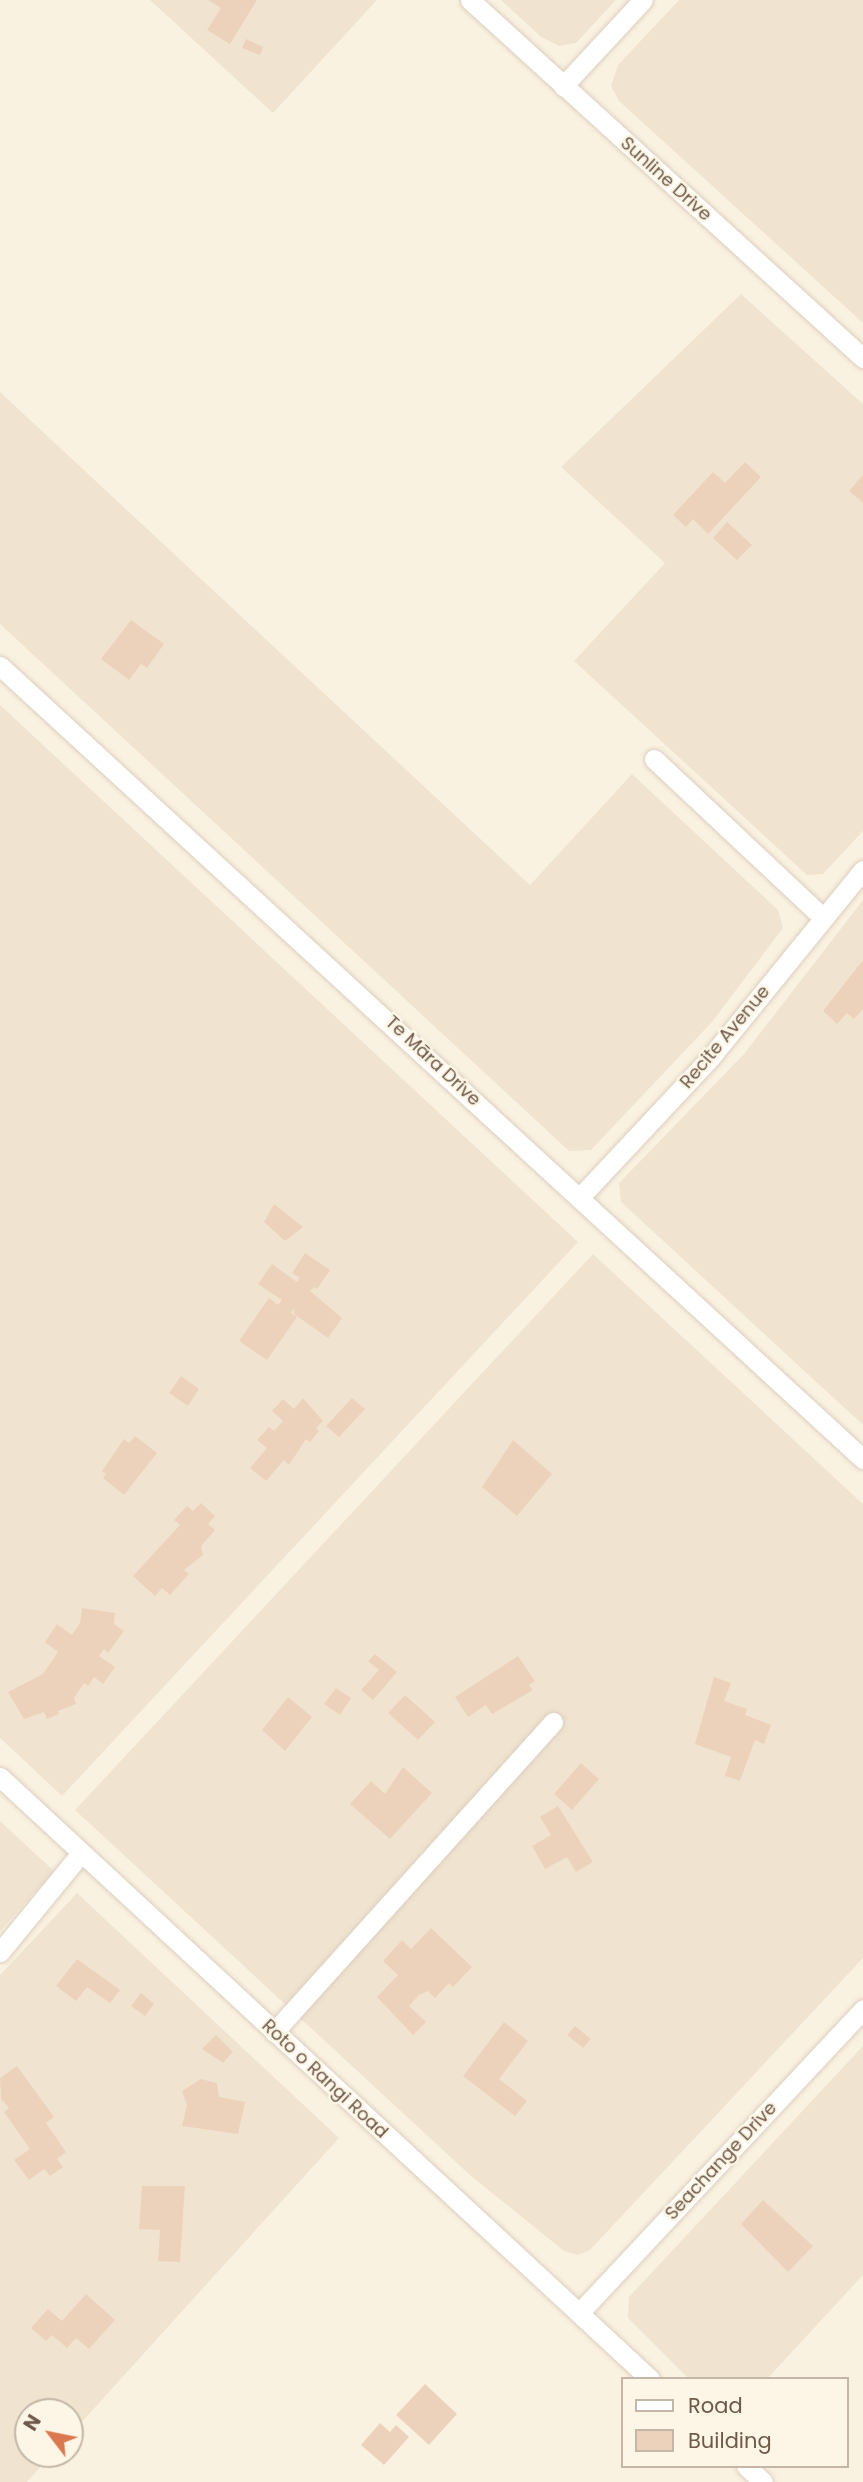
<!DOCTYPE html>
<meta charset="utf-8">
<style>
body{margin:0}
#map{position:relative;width:863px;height:2482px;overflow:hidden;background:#faf2e1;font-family:Poppins,sans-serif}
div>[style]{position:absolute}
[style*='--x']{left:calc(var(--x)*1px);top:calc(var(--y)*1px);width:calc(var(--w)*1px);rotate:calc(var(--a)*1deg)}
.residential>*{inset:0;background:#f0e4d0}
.building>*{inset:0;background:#edd2bb}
.roads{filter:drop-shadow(0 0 2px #ddcebe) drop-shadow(0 0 2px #ddcebe)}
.minor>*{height:19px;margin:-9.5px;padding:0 9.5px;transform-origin:9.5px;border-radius:9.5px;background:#fff}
span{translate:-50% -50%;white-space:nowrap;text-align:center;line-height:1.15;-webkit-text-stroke:5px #fdf6e6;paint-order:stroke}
.street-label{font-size:18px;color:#6e594a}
.legend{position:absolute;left:621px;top:2377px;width:228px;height:91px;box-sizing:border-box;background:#fdf6e6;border:2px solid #c4b7a8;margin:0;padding:9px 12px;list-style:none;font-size:21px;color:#6e594a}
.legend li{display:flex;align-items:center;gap:14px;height:35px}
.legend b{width:35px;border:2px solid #c4b7a8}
.north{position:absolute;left:14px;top:2398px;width:70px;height:70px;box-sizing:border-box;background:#fdf6e6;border:2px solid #c4b7a8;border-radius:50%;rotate:302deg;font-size:19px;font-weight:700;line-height:28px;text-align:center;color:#6e594a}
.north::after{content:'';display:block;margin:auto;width:24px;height:32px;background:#da784f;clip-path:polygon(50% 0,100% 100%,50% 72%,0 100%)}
</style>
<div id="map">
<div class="residential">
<div style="clip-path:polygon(150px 0,377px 0,273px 113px)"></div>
<div style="clip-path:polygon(501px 0,616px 0,576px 43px,559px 46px,541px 37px)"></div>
<div style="clip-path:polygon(679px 0,863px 0,863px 323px,619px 101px,611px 86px,618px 65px)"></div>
<div style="clip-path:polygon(741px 294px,863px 404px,863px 831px,823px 874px,807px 875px,574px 661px,665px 563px,561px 467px)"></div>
<div style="clip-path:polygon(0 392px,530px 885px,632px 774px,778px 910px,783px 928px,712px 1022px,591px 1150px,569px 1151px,0 624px)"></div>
<div style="clip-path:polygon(0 705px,578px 1242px,62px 1796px,0 1738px)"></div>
<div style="clip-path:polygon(863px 900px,863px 1424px,862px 1424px,621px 1202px,619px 1183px,744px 1054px)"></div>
<div style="clip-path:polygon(593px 1254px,863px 1504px,863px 1958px,590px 2250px,578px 2255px,564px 2251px,471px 2176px,75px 1810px)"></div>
<div style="clip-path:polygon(0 1821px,54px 1871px,0 1931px)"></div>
<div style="clip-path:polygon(77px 1893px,339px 2138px,70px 2435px,70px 2412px,28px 2412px,28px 2454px,52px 2454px,27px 2482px,0 2482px,0 1975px)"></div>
<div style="clip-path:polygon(863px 2046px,863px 2275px,767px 2379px,689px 2379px,628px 2318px,629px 2297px)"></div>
</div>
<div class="building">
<div style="clip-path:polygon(208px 0,257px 0,230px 44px,207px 30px,221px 8px)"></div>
<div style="clip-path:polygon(246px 39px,263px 47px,260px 55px,242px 48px)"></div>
<div style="clip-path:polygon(745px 462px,761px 477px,708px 534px,693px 519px,686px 527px,673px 515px,713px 472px,725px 483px)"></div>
<div style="clip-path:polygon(863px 475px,863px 503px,849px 491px)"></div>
<div style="clip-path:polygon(727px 522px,752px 545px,737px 560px,713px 538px)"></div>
<div style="clip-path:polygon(131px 620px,164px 644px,147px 668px,141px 664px,129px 680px,101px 659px)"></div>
<div style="clip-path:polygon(863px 960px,863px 1009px,854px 1019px,847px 1013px,837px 1024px,823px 1011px)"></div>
<div style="clip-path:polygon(274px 1204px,303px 1227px,285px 1241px,264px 1222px)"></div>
<div style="clip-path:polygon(305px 1253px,330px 1270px,317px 1289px,314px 1287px,310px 1291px,342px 1318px,328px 1338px,294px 1314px,294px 1308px,291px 1313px,297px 1317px,267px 1360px,239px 1341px,269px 1298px,278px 1305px,282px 1300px,258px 1284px,272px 1264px,297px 1282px,300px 1278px,292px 1273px)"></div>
<div style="clip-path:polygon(181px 1376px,199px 1389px,188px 1406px,169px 1393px)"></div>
<div style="clip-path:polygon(303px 1398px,323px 1421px,316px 1428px,319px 1431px,310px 1442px,306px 1439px,289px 1465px,284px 1460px,266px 1481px,250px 1468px,267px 1448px,257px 1440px,269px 1427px,274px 1431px,283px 1421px,272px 1411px,283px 1399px,294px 1409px)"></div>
<div style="clip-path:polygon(352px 1398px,365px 1409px,339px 1437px,326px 1426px)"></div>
<div style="clip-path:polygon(135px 1436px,157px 1453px,124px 1495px,103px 1478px,106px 1474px,102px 1471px,124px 1439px,129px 1443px)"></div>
<div style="clip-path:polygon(513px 1440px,552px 1474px,517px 1516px,482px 1487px)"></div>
<div style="clip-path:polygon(201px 1503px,215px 1516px,208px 1524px,215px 1530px,201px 1546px,203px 1555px,184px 1570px,189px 1574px,170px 1595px,162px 1588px,155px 1596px,133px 1576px,180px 1525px,174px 1520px,187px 1506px,193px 1511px)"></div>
<div style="clip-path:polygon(82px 1608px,115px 1613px,114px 1624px,124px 1631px,108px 1653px,104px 1649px,99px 1656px,115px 1667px,103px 1684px,94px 1677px,88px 1686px,84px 1683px,74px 1698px,76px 1704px,58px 1711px,59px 1714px,47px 1719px,44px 1712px,24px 1719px,8px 1692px,43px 1674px,58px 1652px,45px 1642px,57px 1624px,72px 1635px,80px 1623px)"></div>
<div style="clip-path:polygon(375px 1654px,397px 1672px,373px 1700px,361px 1690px,379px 1670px,368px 1661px)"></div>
<div style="clip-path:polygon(518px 1656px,535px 1681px,529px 1685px,533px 1690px,492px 1714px,486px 1705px,468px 1717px,455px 1697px)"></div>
<div style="clip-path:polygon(714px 1677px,731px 1683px,724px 1701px,747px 1709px,745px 1715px,771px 1725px,764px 1744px,755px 1740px,740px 1781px,725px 1776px,731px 1757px,695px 1744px)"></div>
<div style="clip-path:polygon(336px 1688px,351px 1698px,340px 1715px,324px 1704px)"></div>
<div style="clip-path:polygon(405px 1695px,435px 1722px,418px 1740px,388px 1713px)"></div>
<div style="clip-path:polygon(288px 1697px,312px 1717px,285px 1751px,262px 1730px)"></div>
<div style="clip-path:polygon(581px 1763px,599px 1779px,572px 1810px,554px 1794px)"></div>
<div style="clip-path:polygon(403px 1767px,432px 1793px,390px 1839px,350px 1804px,371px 1781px,385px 1794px)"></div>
<div style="clip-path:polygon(558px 1806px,593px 1862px,576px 1872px,567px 1857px,545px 1869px,532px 1846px,551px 1835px,540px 1817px)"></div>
<div style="clip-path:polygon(431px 1928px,472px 1967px,453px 1987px,449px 1983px,435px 1998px,428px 1991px,419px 1995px,409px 2006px,426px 2022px,413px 2035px,377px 1997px,398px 1975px,383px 1961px,402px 1940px,411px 1949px)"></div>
<div style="clip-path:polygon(77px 1959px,120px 1990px,110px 2003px,87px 1987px,76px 2001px,56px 1986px)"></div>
<div style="clip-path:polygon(141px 1993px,154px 2004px,145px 2016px,131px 2006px)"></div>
<div style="clip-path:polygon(504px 2022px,528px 2041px,499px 2079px,527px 2101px,515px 2116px,463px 2076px)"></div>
<div style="clip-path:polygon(575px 2026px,591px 2039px,583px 2048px,567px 2035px)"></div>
<div style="clip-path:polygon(216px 2035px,233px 2052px,223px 2063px,202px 2049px)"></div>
<div style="clip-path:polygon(17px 2066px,54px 2117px,46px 2123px,66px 2152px,57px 2159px,63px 2167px,50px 2176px,44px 2169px,29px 2180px,14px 2160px,30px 2149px,4px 2112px,9px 2108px,1px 2099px,0 2078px)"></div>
<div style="clip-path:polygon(201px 2079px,217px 2083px,219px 2097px,245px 2102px,238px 2134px,182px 2126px,187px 2105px,182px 2091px)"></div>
<div style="clip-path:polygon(142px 2186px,185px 2186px,180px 2262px,158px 2261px,160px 2230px,139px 2229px)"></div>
<div style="clip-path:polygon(763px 2200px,813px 2246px,788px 2272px,741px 2224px)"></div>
<div style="clip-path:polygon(86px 2294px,115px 2320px,89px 2349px,76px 2338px,67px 2348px,52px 2335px,46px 2341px,31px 2328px,48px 2309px,62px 2321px)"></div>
<div style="clip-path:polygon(425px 2384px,457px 2414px,429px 2445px,396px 2415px)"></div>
<div style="clip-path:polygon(380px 2423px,390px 2432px,396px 2425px,409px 2437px,384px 2465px,361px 2445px)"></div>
</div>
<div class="roads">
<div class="minor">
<div style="--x:470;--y:0;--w:532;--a:42.33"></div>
<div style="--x:563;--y:86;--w:117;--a:-47.1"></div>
<div style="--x:0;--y:666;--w:1172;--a:42.58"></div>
<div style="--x:654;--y:759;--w:231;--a:43.2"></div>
<div style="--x:580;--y:1197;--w:190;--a:-46.9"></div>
<div style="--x:710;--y:1058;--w:242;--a:-50.9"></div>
<div style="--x:0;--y:1777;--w:886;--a:42.8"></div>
<div style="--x:0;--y:1952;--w:128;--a:-50.7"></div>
<div style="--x:274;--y:2032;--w:417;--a:-48"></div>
<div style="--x:579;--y:2313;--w:416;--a:-46.9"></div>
<div style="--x:746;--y:2466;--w:23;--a:43"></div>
</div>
</div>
<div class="street-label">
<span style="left:666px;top:179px;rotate:42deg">Sunline Drive</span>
<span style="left:725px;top:1037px;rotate:-50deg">Recite Avenue</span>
<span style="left:433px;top:1061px;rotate:43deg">Te Māra Drive</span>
<span style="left:325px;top:2079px;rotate:43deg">Roto o Rangi Road</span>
<span style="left:721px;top:2161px;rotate:-47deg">Seachange Drive</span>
</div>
<ul class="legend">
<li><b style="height:9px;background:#fff"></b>Road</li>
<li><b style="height:19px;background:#edd2bb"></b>Building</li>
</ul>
<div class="north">N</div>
</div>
